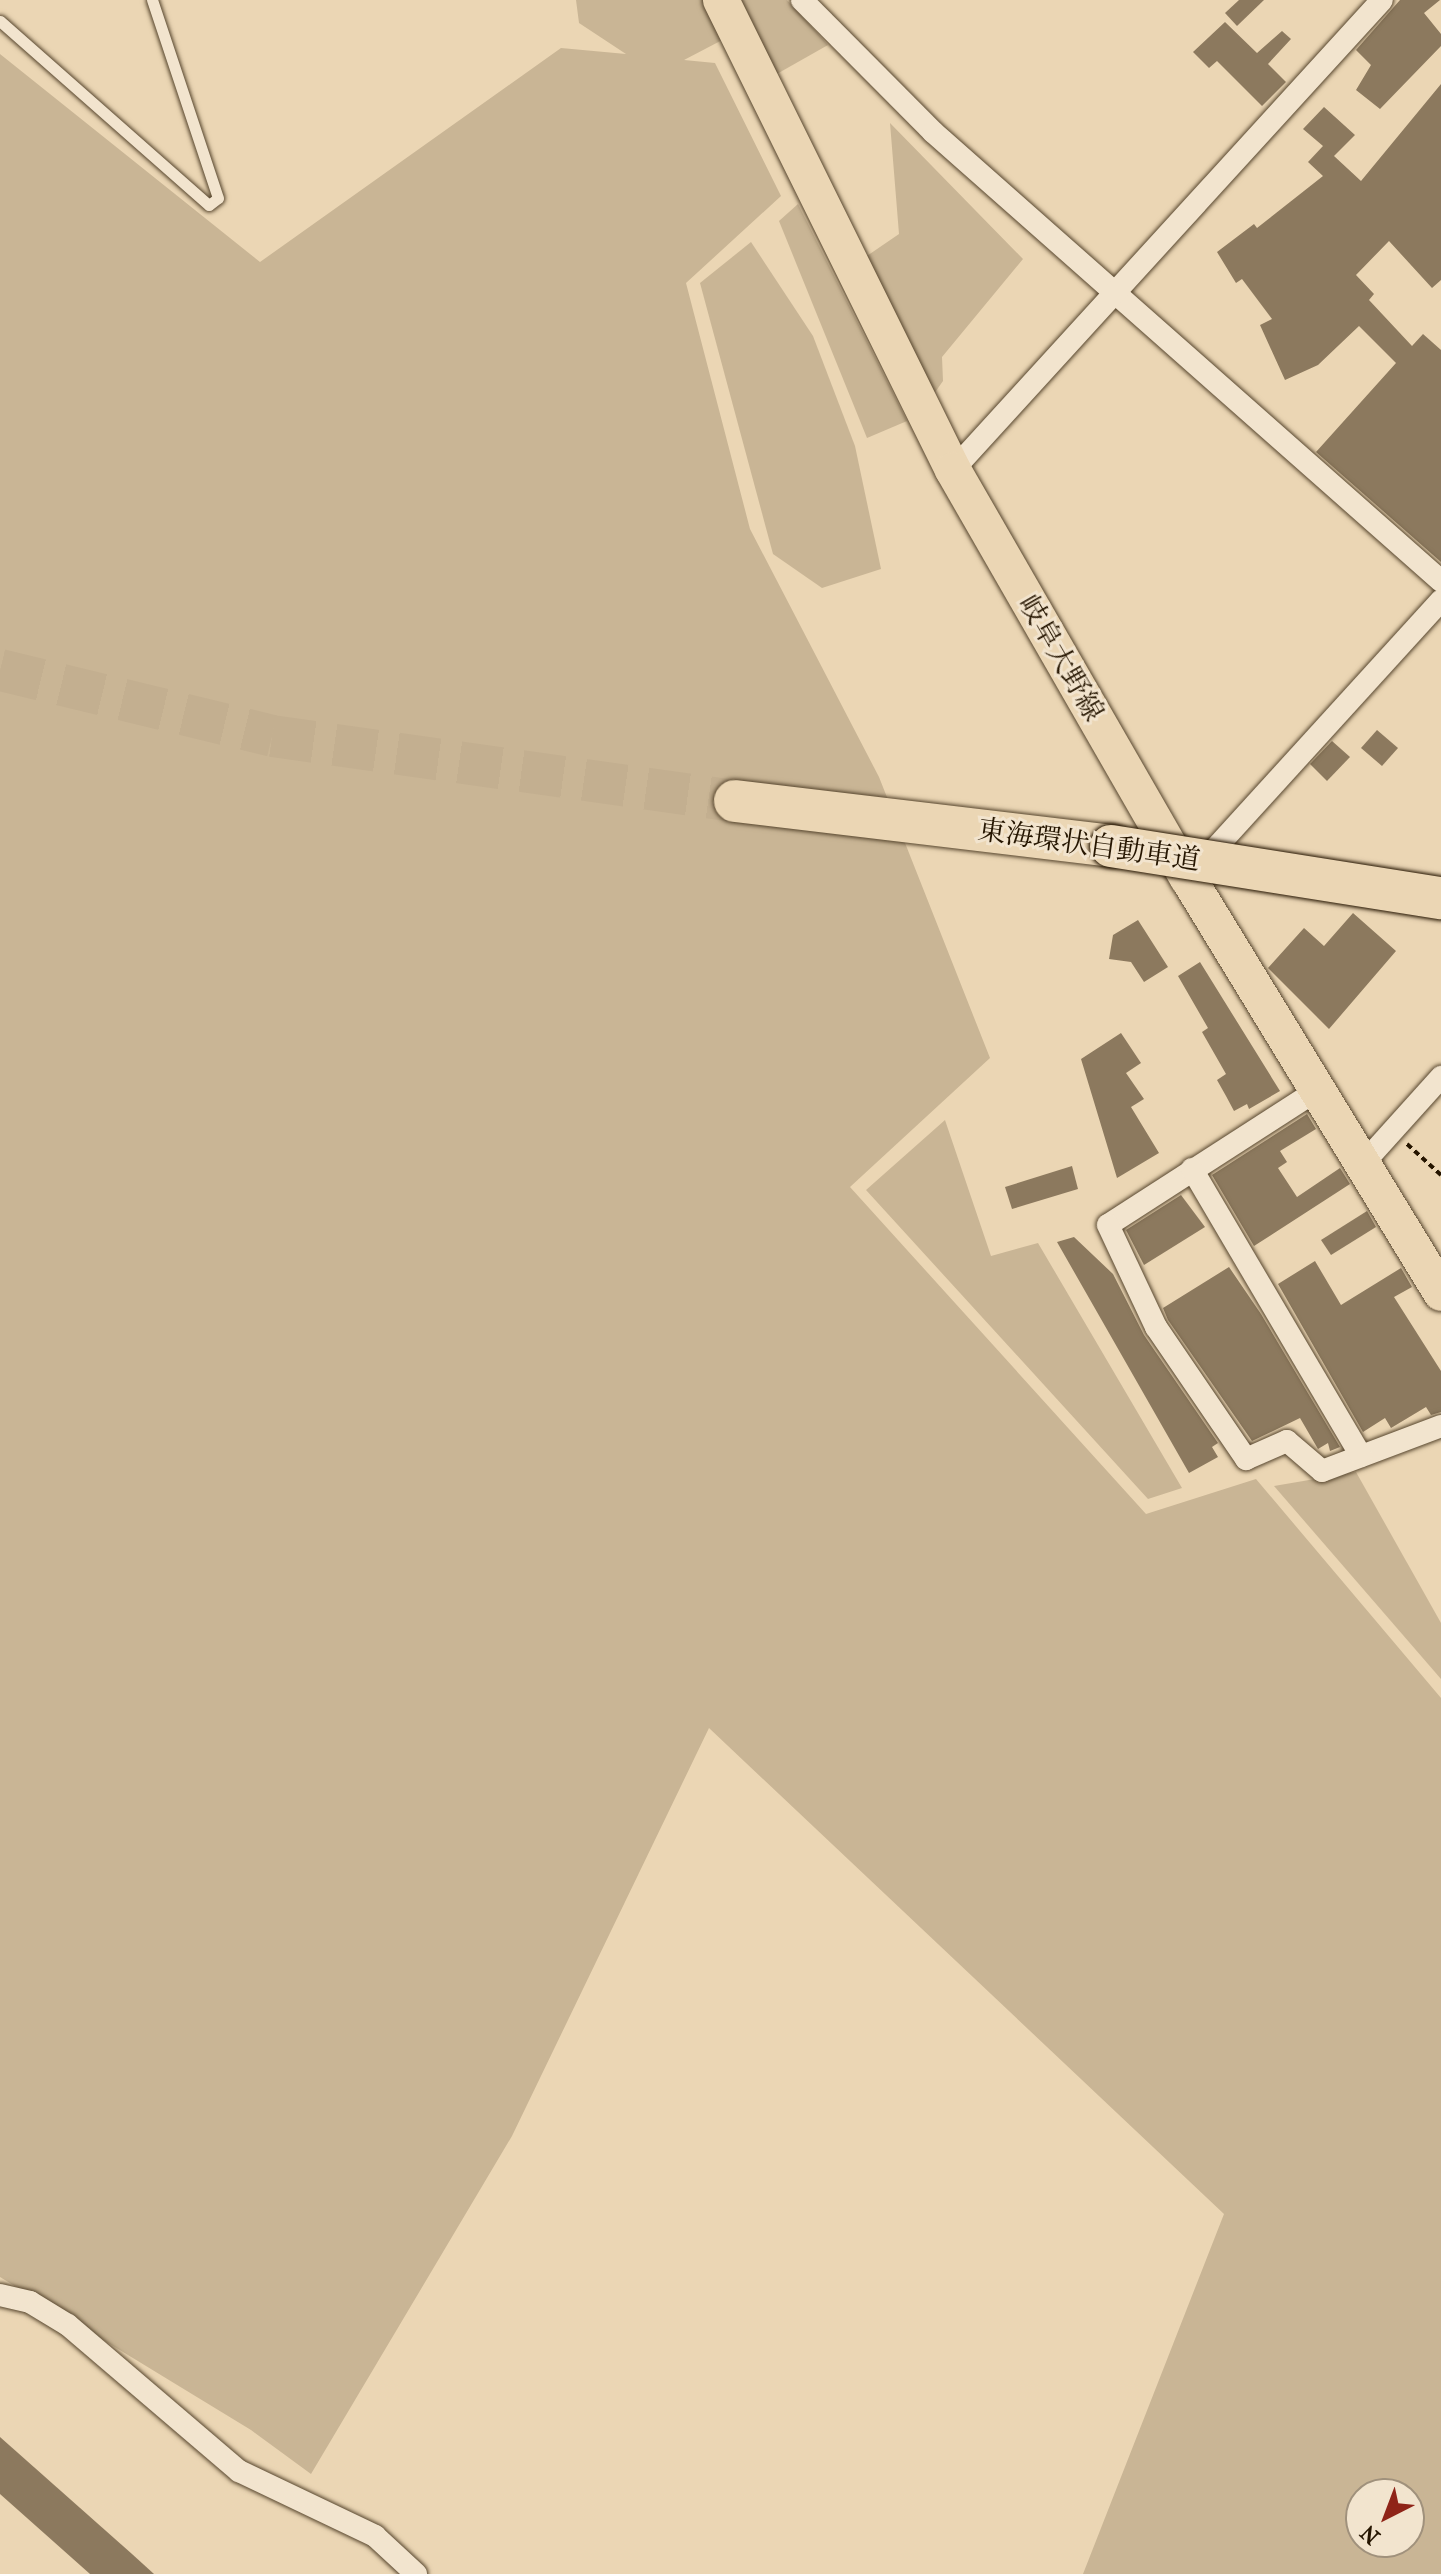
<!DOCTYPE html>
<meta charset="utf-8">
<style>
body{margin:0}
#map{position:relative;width:1441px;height:2574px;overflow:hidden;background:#ebd6b4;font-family:"IM FELL French Canon","Noto Serif JP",serif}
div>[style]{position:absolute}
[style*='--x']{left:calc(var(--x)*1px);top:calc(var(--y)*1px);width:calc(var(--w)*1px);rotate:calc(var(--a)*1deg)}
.green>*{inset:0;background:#c9b595}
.building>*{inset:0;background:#8c795e}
.motorway-tunnel>*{height:42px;margin-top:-21px;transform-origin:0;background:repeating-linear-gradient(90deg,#c3af90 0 42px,transparent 0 63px)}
.path>*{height:4px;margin-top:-2px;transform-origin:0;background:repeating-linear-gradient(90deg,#251500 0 6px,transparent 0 10px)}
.roads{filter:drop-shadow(0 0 2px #56452d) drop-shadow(0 0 2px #56452d)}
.service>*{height:11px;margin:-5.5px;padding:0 5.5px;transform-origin:5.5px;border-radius:5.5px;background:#f2e4ce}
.minor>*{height:22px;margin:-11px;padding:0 11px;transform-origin:11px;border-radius:11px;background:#f2e4ce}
.primary>*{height:36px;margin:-18px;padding:0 18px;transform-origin:18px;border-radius:18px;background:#ebd6b4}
.motorway>*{height:42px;margin:-21px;padding:0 21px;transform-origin:21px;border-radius:21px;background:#ebd6b4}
.bridges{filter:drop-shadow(0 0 2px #251500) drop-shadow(0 0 2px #251500)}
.motorway-bridge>*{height:42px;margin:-21px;padding:0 21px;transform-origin:21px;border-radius:21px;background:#ebd6b4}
span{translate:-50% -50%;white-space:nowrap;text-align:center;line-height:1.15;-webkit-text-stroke:6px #f2e4ce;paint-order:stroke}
.street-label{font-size:28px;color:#251500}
.north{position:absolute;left:1345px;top:2478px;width:80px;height:80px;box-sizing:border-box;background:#f2e4ce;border:2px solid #a0917c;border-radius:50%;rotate:222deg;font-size:22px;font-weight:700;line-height:32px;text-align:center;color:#251500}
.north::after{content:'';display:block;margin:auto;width:28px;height:36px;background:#8f2418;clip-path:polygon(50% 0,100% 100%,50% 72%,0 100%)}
</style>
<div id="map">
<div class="green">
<div style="clip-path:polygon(evenodd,576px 0,710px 0,728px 37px,684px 60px,715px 63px,781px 196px,686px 283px,750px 529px,879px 777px,990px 1058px,850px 1187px,1146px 1514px,1256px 1479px,1441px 1698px,1441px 2574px,1083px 2574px,1224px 2214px,709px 1728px,512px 2136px,311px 2474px,251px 2430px,0 2277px,0 54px,260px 262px,561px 48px,626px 54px,579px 23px,576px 0,1361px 2494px,1409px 2494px,1409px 2542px,1361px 2542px,1361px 2494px)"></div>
<div style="clip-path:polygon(740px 0,787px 0,828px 45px,775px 75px)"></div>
<div style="clip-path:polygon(890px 123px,1023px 259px,942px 357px,943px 381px,931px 398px,861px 260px,899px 234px)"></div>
<div style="clip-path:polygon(798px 204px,907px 421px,867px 438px,779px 221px)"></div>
<div style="clip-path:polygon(751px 242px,813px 336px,855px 446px,881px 569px,822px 588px,773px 554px,700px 283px)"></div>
<div style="clip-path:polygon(945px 1120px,991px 1256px,1038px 1243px,1182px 1488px,1148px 1499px,866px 1190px)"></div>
<div style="clip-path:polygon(1356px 1472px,1441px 1623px,1441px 1679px,1274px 1486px)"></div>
</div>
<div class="building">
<div style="clip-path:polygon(1239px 0,1264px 0,1237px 26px,1225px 13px)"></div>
<div style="clip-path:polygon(1400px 0,1440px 0,1424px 13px,1441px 34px,1441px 46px,1380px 109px,1356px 90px,1371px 65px,1356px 50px)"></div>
<div style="clip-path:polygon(1225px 22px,1257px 53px,1282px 31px,1291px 39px,1268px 64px,1286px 82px,1262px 106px,1217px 61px,1209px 68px,1193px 52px)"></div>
<div style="clip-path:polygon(1441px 84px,1441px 280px,1432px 288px,1389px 241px,1356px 275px,1374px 294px,1369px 300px,1412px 346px,1423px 334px,1441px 350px,1441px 562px,1316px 452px,1396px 363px,1359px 326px,1318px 365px,1285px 380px,1260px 325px,1272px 319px,1242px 279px,1236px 283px,1217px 252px,1254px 224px,1257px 228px,1323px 176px,1308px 162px,1323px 146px,1303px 129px,1324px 107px,1355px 135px,1334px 156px,1361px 181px)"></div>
<div style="clip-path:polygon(1377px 730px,1398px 748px,1382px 766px,1361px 748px)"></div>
<div style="clip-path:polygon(1332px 741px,1350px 757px,1327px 781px,1310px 764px)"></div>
<div style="clip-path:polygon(1353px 913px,1396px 951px,1329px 1029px,1268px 968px,1304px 928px,1324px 946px)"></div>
<div style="clip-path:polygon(1138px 920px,1168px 967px,1144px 982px,1131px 962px,1109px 959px,1113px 935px)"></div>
<div style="clip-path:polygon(1200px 962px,1280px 1091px,1249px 1109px,1247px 1104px,1234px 1111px,1226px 1096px,1217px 1080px,1226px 1074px,1202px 1032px,1208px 1028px,1178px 976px)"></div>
<div style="clip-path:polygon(1121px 1033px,1141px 1063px,1126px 1073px,1144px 1099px,1131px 1107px,1159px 1153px,1117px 1178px,1081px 1059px)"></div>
<div style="clip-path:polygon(1307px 1114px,1316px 1129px,1280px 1151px,1287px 1162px,1278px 1168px,1297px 1197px,1340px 1168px,1350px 1184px,1254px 1246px,1212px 1175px)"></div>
<div style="clip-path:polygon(1072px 1166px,1078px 1189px,1012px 1209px,1005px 1187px)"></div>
<div style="clip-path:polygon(1181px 1195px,1205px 1227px,1144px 1265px,1126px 1230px)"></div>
<div style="clip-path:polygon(1367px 1211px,1376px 1227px,1331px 1255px,1321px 1240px)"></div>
<div style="clip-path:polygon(1074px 1237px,1113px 1274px,1144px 1335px,1218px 1443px,1212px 1447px,1218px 1457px,1189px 1473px,1057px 1242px)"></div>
<div style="clip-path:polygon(1315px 1261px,1341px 1305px,1401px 1268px,1412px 1287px,1394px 1297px,1441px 1371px,1441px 1412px,1431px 1415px,1426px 1407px,1391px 1428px,1385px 1418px,1363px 1432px,1278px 1284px)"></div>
<div style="clip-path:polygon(1229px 1267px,1261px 1314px,1340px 1447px,1330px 1451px,1328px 1443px,1318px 1449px,1300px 1418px,1252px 1441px,1168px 1320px,1163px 1308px)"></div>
<div style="clip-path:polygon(0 2437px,132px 2554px,154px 2574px,90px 2574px,0 2494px)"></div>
</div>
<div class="motorway-tunnel">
<div style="--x:0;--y:670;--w:280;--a:13.6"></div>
<div style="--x:272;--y:736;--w:468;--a:8"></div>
</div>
<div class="path">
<div style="--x:1407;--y:1144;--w:46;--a:42.4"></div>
</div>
<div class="roads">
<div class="service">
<div style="--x:0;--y:21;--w:278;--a:41.4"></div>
<div style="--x:209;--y:205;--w:11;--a:-38"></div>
<div style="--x:218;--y:198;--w:209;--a:-108.4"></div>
</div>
<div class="minor">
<div style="--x:802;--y:0;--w:186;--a:45.2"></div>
<div style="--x:933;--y:132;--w:678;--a:41.47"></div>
<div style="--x:953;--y:470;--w:636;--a:-47.61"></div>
<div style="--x:1202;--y:863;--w:355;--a:-47.7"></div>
<div style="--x:1316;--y:1091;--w:247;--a:147.2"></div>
<div style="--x:1108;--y:1225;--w:113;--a:64.8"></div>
<div style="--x:1156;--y:1327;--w:160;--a:55.7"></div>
<div style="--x:1246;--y:1459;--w:45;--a:-23.7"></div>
<div style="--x:1287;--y:1441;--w:46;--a:40.6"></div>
<div style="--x:1322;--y:1471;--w:127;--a:-20.7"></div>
<div style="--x:1361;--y:1166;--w:120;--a:-48"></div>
<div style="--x:1192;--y:1169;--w:333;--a:59.5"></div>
<div style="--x:0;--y:2295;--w:31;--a:13"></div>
<div style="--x:30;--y:2302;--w:44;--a:31.2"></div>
<div style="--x:68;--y:2325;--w:225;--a:40.5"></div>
<div style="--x:239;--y:2471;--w:151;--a:25.5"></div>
<div style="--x:375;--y:2536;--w:56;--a:42.8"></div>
</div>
<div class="primary">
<div style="--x:721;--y:0;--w:524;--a:63.73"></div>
<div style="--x:953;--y:470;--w:471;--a:60.1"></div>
<div style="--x:1188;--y:878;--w:486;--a:58.6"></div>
</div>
<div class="motorway">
<div style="--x:735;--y:801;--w:379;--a:6.8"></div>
</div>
</div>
<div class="bridges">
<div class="motorway-bridge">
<div style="--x:1111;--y:846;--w:334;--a:9"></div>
</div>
</div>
<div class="street-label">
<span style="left:1061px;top:658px;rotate:60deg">岐阜大野線</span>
<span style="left:1089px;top:845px;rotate:8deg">東海環状自動車道</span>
</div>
<div class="north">N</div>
</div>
